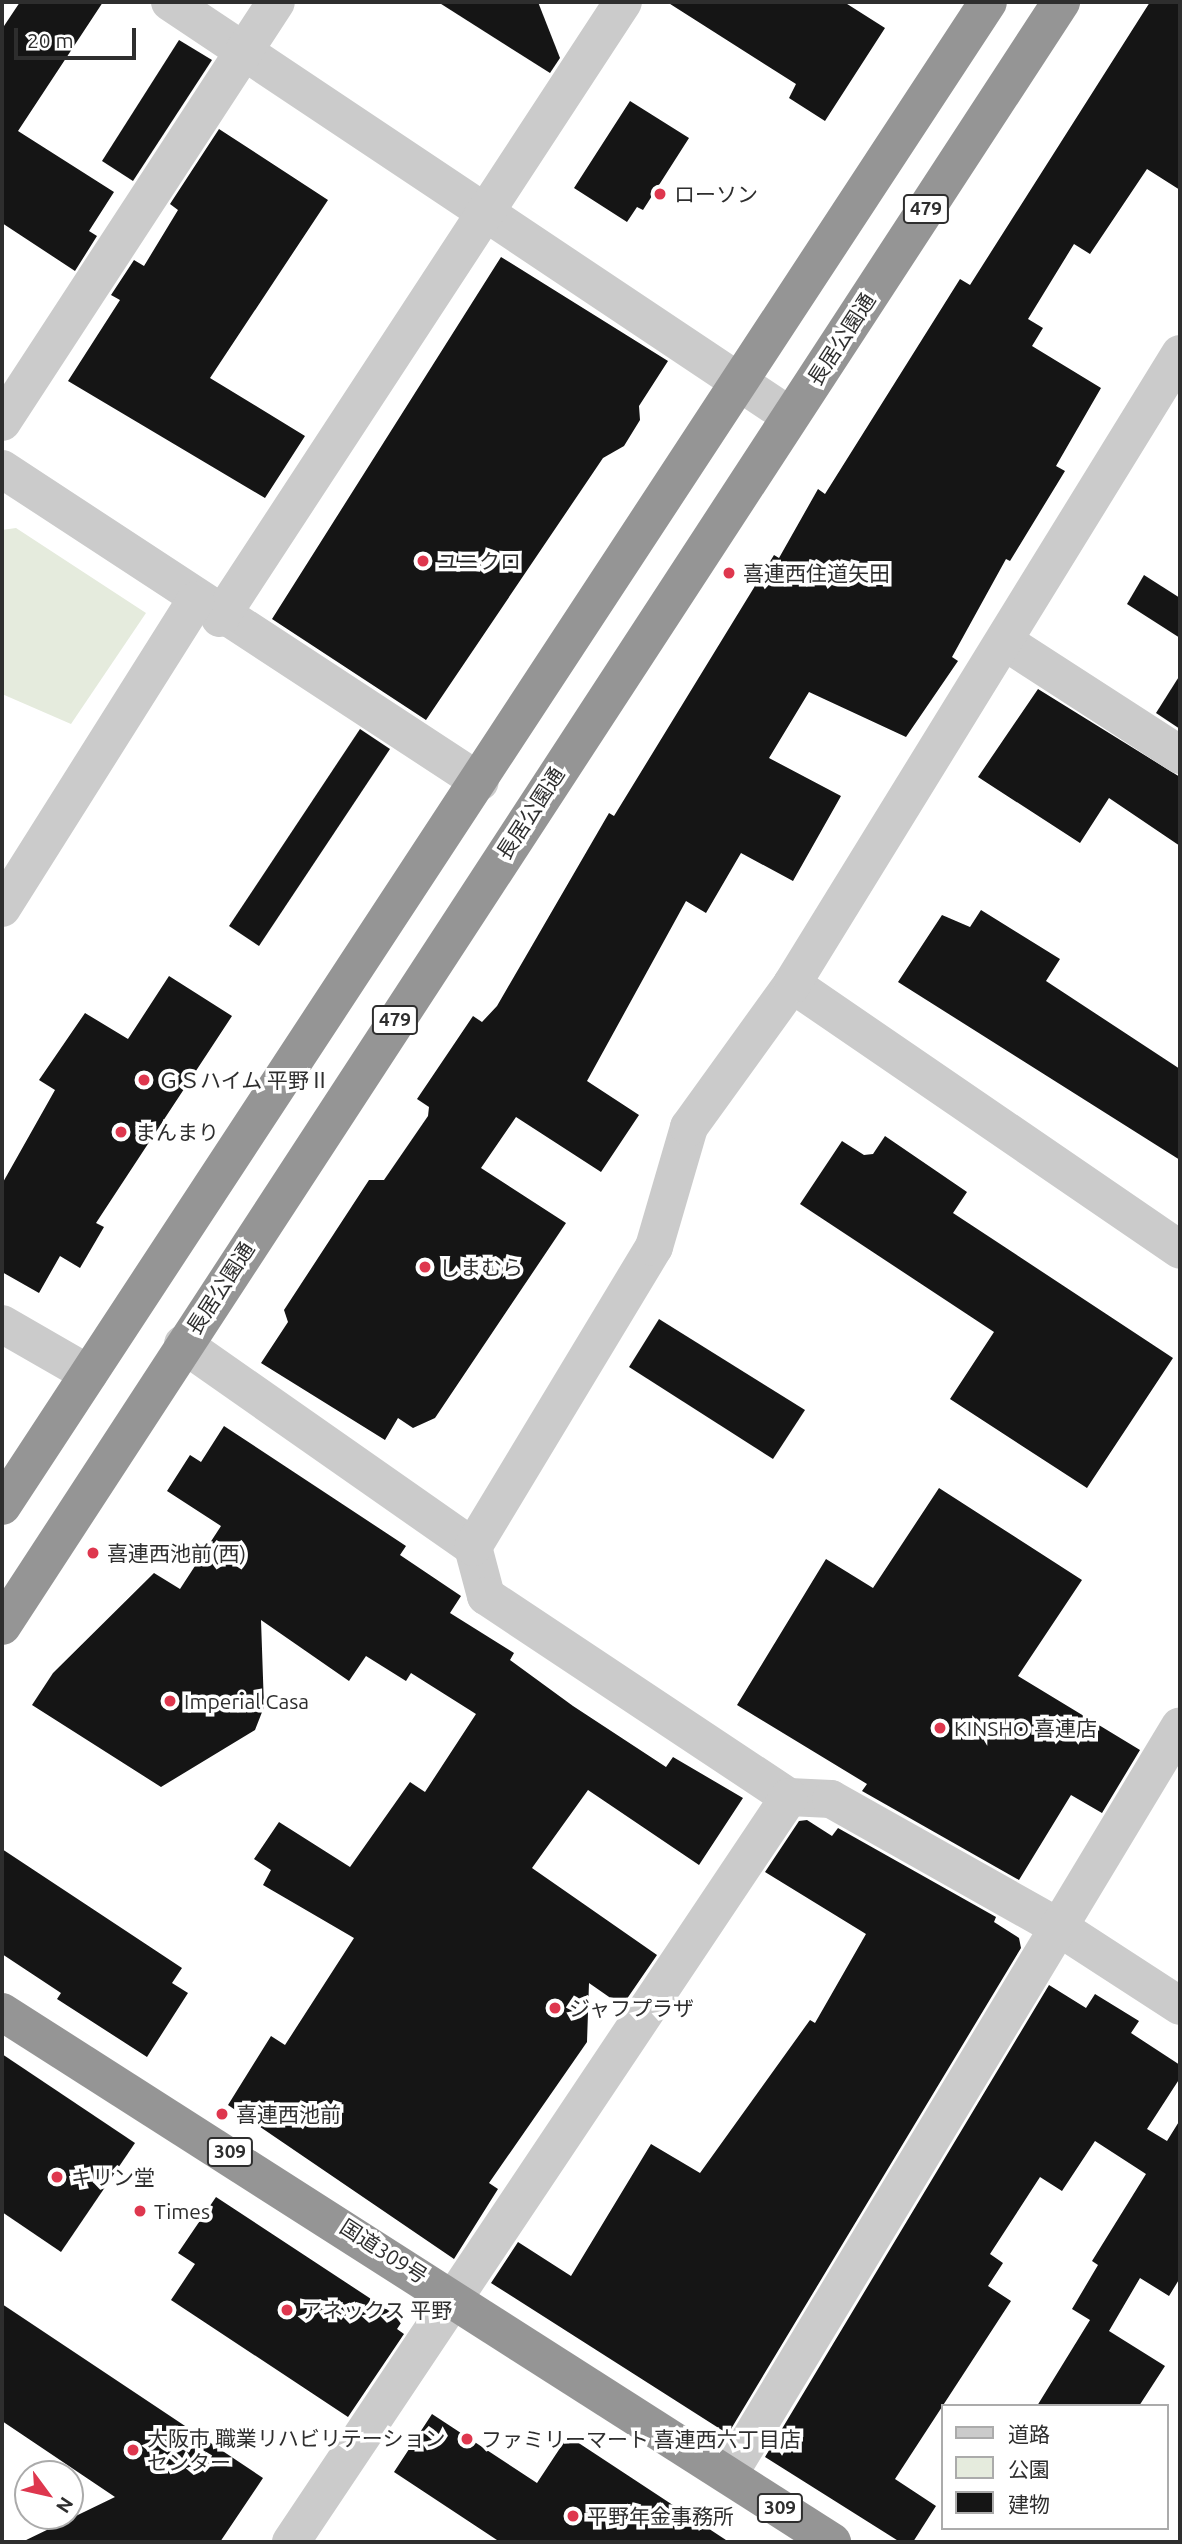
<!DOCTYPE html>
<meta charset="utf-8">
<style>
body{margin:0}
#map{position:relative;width:1182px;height:2544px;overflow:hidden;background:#fff;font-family:Ubuntu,"Noto Sans JP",sans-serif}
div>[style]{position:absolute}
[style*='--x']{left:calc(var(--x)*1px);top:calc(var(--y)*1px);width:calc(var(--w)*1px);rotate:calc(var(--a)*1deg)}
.green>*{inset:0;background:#e5ebdd}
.building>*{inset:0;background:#151515}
.minor>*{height:38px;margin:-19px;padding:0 19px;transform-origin:19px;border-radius:19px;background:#cbcbcb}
.highway>*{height:38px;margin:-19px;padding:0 19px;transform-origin:19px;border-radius:19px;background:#959595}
.dots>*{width:19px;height:19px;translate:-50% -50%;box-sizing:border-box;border:4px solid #fff;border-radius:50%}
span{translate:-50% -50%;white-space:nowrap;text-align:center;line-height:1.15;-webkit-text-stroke:7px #fff;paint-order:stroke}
.shield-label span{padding:2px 5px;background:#fff;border:2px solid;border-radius:5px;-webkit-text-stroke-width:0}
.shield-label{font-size:19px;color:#2e2e2e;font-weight:700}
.poi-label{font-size:21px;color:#2e2e2e}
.left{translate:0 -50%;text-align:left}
.street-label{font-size:21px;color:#2e2e2e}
.frame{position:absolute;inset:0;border:4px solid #2e2e2e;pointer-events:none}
.legend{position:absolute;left:941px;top:2404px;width:228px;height:126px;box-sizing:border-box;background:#fff;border:2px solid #ababab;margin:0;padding:9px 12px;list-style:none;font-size:21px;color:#2e2e2e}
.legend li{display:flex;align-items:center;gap:14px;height:35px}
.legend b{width:35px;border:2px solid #ababab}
.north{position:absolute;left:14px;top:2460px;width:70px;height:70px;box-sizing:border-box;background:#fff;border:2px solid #ababab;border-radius:50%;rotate:123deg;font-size:19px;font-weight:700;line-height:28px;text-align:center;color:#2e2e2e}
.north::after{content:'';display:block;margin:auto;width:24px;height:32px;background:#de374e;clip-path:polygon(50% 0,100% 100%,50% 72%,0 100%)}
.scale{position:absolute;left:14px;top:28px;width:122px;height:32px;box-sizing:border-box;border:4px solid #2e2e2e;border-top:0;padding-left:9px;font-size:21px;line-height:24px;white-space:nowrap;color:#2e2e2e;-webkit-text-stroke:5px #fff;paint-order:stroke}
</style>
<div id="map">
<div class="green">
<div style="clip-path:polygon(16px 528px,146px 613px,71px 724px,2px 694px,2px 530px)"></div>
</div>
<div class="building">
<div style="clip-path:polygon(20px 2px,103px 2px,18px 131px,114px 192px,89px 231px,97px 236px,75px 271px,2px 223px,2px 29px)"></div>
<div style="clip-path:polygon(438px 2px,538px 2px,560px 58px,550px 73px)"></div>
<div style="clip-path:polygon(667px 2px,844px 2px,885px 28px,825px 121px,789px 98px,796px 84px)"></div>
<div style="clip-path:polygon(1150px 2px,1180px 2px,1180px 190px,1147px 169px,1090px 254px,1074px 244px,1028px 319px,1043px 328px,1032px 346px,1101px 388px,1056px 466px,1065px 471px,1010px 561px,1006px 559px,952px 657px,958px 661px,906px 737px,809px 692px,769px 758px,841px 796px,793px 881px,741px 853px,706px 913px,686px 901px,587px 1081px,639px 1115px,601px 1172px,516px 1117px,481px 1168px,566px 1223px,435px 1418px,413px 1428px,398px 1418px,385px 1440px,261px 1363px,288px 1322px,284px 1310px,369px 1180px,384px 1180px,428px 1116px,429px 1107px,417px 1099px,473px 1016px,482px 1022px,497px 1006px,609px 813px,614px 816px,774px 555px,779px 558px,818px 489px,825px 494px,960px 279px,970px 285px)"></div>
<div style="clip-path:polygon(179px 40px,212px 60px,133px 181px,102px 161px)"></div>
<div style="clip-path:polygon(630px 101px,689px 138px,643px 210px,637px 207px,627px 222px,574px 188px)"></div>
<div style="clip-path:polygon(219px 129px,328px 200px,210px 378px,305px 436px,265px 498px,68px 381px,120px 300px,111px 295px,134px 260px,144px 266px,178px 210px,170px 204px)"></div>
<div style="clip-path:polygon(501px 257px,668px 361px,639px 406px,640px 420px,624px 446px,603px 458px,426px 720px,272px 619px)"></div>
<div style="clip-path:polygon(1144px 575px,1180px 598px,1180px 638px,1127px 604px)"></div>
<div style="clip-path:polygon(1180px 675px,1180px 729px,1156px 713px)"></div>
<div style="clip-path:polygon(1038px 689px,1180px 777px,1180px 846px,1109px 798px,1080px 843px,978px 777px)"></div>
<div style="clip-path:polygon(360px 729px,390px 749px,259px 946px,229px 926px)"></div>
<div style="clip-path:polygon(981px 910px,1060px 959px,1046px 981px,1180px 1069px,1180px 1160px,898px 982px,942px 915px,970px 927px)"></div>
<div style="clip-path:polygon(169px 976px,232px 1016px,96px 1223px,104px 1227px,80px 1268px,60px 1256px,39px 1293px,2px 1272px,2px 1184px,55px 1090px,39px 1080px,85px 1013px,128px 1039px)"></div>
<div style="clip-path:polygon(885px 1136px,967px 1192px,953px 1213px,1173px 1358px,1087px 1488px,950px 1399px,994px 1332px,800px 1204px,842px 1141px,864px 1155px,873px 1154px)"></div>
<div style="clip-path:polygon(659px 1319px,805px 1410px,773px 1459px,629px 1367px)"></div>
<div style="clip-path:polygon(224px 1426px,406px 1546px,400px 1555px,461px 1596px,450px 1613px,514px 1653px,510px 1660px,573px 1706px,666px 1767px,673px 1757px,743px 1798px,699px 1865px,588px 1790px,532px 1868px,657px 1955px,622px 2006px,589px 1983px,587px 2042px,489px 2183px,498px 2189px,454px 2259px,228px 2105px,271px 2036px,285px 2045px,354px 1938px,263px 1885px,271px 1870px,254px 1859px,279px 1822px,350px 1867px,410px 1782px,425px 1792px,476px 1714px,411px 1673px,406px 1681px,366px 1656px,349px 1681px,261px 1620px,264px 1707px,255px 1730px,161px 1787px,32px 1705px,53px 1673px,154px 1573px,180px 1589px,221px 1526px,167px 1491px,190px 1455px,201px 1462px)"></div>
<div style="clip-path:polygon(939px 1488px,1082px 1580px,1018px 1676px,1140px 1750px,1102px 1813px,1071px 1795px,1019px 1880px,862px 1791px,867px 1784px,737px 1705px,826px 1559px,873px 1588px)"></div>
<div style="clip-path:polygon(807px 1820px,832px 1836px,838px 1828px,996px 1917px,994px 1922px,1019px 1938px,1021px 1948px,728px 2434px,491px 2283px,518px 2242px,571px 2276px,651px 2144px,700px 2173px,810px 2020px,815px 2023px,866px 1934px,765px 1872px,799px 1821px)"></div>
<div style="clip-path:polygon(2px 1849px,182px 1968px,172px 1983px,188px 1993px,147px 2057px,57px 1999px,61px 1993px,2px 1954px)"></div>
<div style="clip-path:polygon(1049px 1985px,1086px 2008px,1095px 1994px,1139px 2021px,1131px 2033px,1180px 2065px,1180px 2078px,1147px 2129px,1167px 2141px,1180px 2120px,1180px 2278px,1169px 2296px,1140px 2278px,1109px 2331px,1165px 2366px,1139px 2406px,1037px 2406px,1090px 2320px,1072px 2309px,1098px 2265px,1092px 2261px,1146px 2174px,1095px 2141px,1062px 2191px,1040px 2177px,990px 2254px,1003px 2263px,988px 2286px,1011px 2301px,895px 2479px,936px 2506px,913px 2542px,900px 2542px,765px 2457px)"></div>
<div style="clip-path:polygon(2px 2054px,135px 2143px,61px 2252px,2px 2212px)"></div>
<div style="clip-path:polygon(216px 2197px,403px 2320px,397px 2329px,404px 2334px,348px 2417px,171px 2300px,195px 2264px,178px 2253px)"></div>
<div style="clip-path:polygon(2px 2304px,263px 2478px,220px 2542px,22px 2542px,115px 2497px,2px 2421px)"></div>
<div style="clip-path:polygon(432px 2414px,537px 2483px,568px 2436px,729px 2542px,500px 2542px,394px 2472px)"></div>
</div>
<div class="minor">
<div style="--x:170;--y:2;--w:746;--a:33.73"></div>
<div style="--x:2;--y:422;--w:501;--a:-56.88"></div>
<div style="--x:2;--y:469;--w:571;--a:33.22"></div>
<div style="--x:220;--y:618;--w:736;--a:-56.81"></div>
<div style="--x:1004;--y:641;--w:210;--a:32.9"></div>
<div style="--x:2;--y:908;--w:363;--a:-57.8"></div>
<div style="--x:792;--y:984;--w:470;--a:34.4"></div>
<div style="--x:2;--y:1324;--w:100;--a:29.9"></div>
<div style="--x:183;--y:1344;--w:354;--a:35"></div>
<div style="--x:473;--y:1547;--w:51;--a:75.1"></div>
<div style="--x:486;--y:1596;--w:364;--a:33.6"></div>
<div style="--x:789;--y:1797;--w:42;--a:2.7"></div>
<div style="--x:831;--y:1799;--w:263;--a:29.4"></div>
<div style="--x:1060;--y:1928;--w:143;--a:33"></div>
<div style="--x:473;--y:1547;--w:350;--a:-58.9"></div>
<div style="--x:654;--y:1247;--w:125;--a:-73.7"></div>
<div style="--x:689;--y:1127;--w:176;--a:-54.2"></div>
<div style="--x:792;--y:984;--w:740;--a:-58.37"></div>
<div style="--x:729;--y:2474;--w:873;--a:-58.91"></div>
<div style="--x:291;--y:2542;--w:896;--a:-56.24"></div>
</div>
<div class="highway">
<div style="--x:2;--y:1506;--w:1798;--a:-56.75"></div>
<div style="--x:2;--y:1626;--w:1939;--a:-56.89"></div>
<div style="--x:2;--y:2012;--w:985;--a:32.56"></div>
</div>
<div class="dots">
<div style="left:660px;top:194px;background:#de374e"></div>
<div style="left:423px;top:561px;background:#de374e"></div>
<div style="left:729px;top:573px;background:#de374e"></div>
<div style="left:144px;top:1080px;background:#de374e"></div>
<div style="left:121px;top:1132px;background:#de374e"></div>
<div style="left:425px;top:1267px;background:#de374e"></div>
<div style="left:93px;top:1553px;background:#de374e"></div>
<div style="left:170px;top:1701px;background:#de374e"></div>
<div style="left:940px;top:1728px;background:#de374e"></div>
<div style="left:555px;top:2008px;background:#de374e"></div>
<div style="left:222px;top:2114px;background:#de374e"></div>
<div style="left:57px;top:2177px;background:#de374e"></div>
<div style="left:140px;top:2211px;background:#de374e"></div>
<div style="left:287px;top:2310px;background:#de374e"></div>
<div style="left:467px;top:2439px;background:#de374e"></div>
<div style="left:133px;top:2450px;background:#de374e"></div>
<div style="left:573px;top:2516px;background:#de374e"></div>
</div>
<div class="shield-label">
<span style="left:926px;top:209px">479</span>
<span style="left:395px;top:1020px">479</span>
<span style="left:230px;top:2152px">309</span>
<span style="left:780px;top:2508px">309</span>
</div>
<div class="poi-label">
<span class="left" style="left:674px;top:194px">ローソン</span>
<span class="left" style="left:437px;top:561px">ユニクロ</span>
<span class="left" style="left:743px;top:573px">喜連西住道矢田</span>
<span class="left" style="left:158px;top:1080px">ＧＳハイム 平野Ⅱ</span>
<span class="left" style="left:135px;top:1132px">まんまり</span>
<span class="left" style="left:439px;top:1267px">しまむら</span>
<span class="left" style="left:107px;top:1553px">喜連西池前(西)</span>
<span class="left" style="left:184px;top:1701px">Imperial Casa</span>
<span class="left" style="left:954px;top:1728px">KINSHO 喜連店</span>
<span class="left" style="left:569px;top:2008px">ジャフプラザ</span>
<span class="left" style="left:236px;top:2114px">喜連西池前</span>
<span class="left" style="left:71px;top:2177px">キリン堂</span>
<span class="left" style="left:154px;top:2211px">Times</span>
<span class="left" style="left:301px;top:2310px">アネックス 平野</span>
<span class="left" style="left:147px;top:2450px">大阪市 職業リハビリテーション<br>センター</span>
<span class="left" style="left:481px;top:2439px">ファミリーマート 喜連西六丁目店</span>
<span class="left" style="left:587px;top:2516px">平野年金事務所</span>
</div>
<div class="street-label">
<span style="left:841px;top:339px;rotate:-57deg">長居公園通</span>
<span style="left:530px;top:813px;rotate:-57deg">長居公園通</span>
<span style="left:220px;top:1288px;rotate:-57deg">長居公園通</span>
<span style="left:384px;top:2251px;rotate:33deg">国道309号</span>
</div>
<div class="frame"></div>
<ul class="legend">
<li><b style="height:9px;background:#cbcbcb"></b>道路</li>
<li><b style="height:19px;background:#e5ebdd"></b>公園</li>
<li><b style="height:19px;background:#151515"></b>建物</li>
</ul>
<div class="north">N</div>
<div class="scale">20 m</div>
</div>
